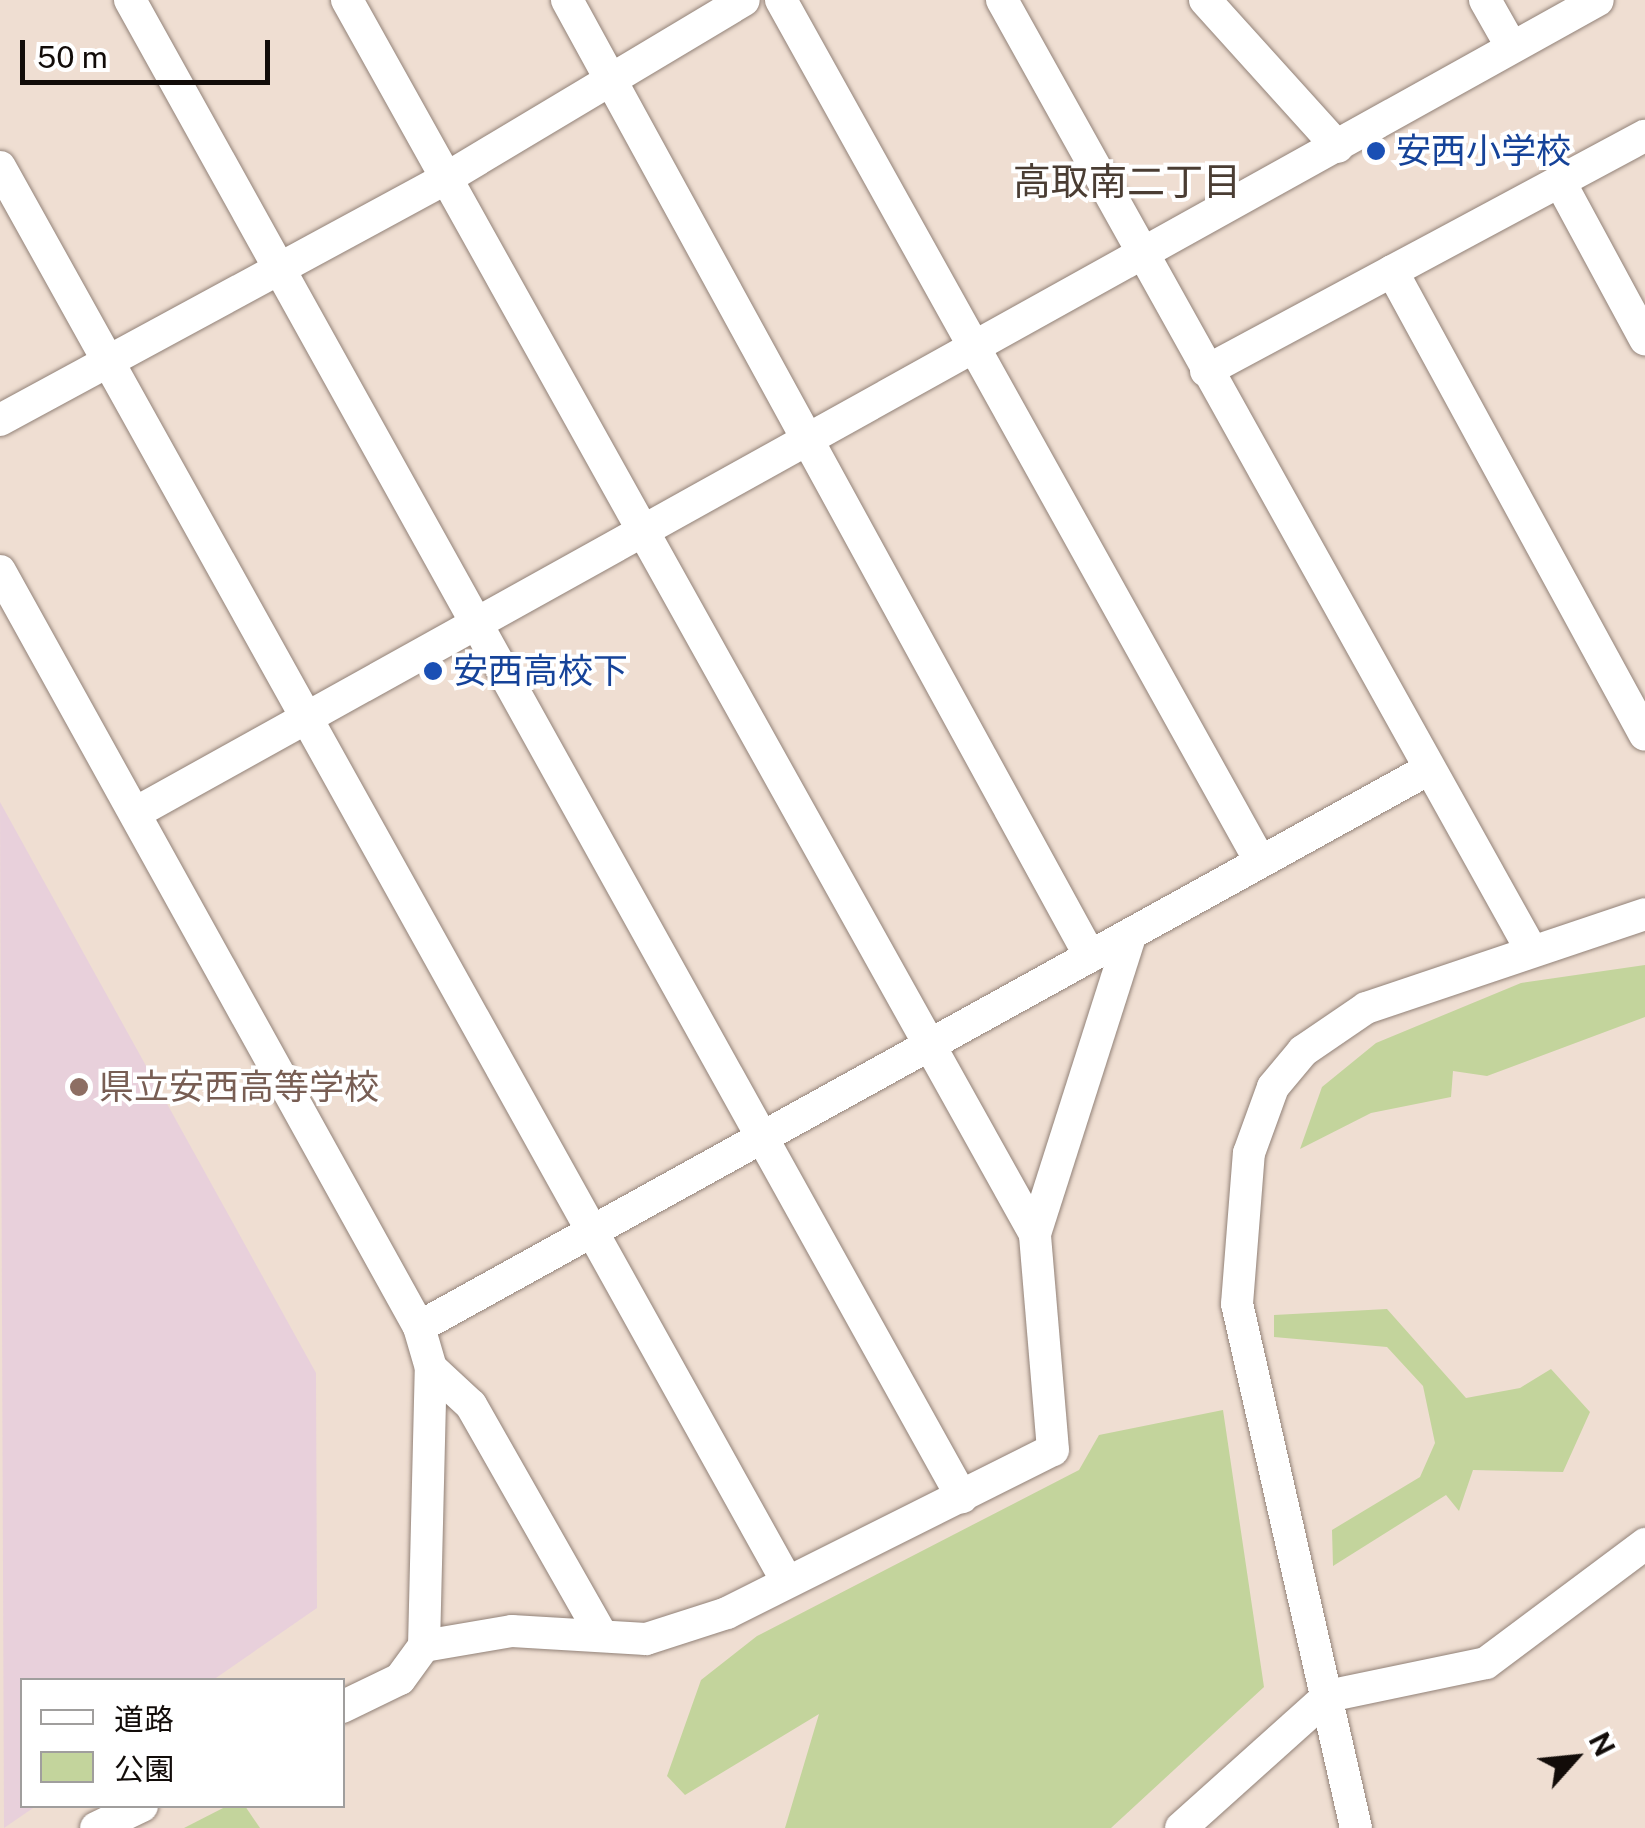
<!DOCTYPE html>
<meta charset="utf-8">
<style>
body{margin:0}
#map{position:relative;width:1645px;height:1828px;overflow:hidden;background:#efded2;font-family:"Public Sans","Noto Sans JP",sans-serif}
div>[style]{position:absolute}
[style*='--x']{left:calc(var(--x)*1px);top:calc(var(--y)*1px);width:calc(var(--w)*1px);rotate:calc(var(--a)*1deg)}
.education>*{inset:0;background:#e8d0db}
.green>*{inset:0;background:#c3d49c}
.roads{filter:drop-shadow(0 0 2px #928278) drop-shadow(0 0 2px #928278)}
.street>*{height:32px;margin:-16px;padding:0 16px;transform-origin:16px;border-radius:16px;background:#fff}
.dots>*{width:28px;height:28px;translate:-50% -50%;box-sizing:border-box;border:5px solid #fff;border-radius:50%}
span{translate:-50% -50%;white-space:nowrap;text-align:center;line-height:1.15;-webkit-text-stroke:8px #fff;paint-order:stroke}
.transit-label{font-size:35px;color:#164399}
.left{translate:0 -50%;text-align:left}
.education-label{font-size:35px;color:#785e54}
.neighbourhood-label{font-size:38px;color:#4a3d33}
.legend{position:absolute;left:20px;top:1678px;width:325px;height:130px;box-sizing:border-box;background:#fff;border:2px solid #a09e9d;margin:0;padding:12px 18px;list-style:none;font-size:30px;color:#120c09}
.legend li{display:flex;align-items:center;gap:20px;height:50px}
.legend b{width:50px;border:2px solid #a09e9d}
.north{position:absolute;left:1525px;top:1708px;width:100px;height:100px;-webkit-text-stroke:8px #fff;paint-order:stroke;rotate:63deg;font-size:28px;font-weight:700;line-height:40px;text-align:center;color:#120c09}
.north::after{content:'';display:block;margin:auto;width:35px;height:45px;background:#120c09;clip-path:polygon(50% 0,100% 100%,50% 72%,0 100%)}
.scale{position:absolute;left:20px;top:40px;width:250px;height:45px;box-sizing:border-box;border:5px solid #120c09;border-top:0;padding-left:12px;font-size:30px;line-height:35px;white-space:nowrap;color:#120c09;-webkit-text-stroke:8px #fff;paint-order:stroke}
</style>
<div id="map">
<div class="education">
<div style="clip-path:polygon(0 802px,316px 1373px,317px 1608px,213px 1680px,22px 1680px,22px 1806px,36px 1806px,4px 1828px)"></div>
</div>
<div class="green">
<div style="clip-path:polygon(1645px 965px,1645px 1017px,1487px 1076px,1453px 1071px,1451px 1097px,1371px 1113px,1300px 1149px,1322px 1087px,1376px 1043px,1521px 983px)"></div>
<div style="clip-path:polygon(1387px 1309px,1466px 1398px,1520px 1388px,1551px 1369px,1590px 1412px,1563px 1472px,1473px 1470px,1459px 1511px,1446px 1495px,1333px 1566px,1332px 1530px,1420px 1477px,1435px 1443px,1423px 1386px,1387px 1347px,1274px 1337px,1274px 1315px)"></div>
<div style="clip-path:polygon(1223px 1410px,1264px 1687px,1111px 1828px,785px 1828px,819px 1714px,685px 1795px,667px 1776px,701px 1680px,757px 1636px,1079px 1470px,1099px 1435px)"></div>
<div style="clip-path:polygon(227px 1806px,245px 1806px,260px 1828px,184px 1828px)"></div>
</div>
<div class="roads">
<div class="street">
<div style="--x:130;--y:0;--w:1713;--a:60.94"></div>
<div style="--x:347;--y:0;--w:1413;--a:60.86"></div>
<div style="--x:567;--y:0;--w:1090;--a:61.32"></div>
<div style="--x:781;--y:0;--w:985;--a:60.91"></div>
<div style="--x:1002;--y:0;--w:1083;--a:60.88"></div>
<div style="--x:1205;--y:0;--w:198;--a:47.9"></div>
<div style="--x:1485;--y:0;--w:53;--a:60.5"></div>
<div style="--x:0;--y:167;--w:1617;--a:60.91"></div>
<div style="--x:1560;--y:182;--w:179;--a:61.6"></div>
<div style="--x:1392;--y:271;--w:528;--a:61.4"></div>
<div style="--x:1206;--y:371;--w:498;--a:-28.2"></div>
<div style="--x:0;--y:420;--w:506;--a:-28.44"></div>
<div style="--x:445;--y:179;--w:348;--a:-30.9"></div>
<div style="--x:0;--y:571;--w:864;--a:61"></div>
<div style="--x:419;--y:1327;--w:43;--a:73.7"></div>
<div style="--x:431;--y:1368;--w:54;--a:42.8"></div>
<div style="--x:471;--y:1405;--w:259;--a:60.4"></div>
<div style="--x:137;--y:812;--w:1671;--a:-29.06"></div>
<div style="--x:419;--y:1327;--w:1154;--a:-28.92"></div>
<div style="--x:424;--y:1646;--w:278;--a:-88.6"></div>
<div style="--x:342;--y:1707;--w:64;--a:-25.8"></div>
<div style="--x:400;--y:1679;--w:41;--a:-54"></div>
<div style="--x:424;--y:1646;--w:89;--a:-9.7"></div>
<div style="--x:512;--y:1631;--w:134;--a:3.4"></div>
<div style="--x:646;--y:1639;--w:85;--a:-17.8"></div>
<div style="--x:727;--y:1613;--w:364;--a:-26.6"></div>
<div style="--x:1053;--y:1450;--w:217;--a:-94.8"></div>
<div style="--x:1035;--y:1234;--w:312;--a:-72.3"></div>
<div style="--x:96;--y:1828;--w:51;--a:-25.6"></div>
<div style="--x:1181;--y:1828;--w:198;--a:-41.9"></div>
<div style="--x:1328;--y:1696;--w:161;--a:-11.8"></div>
<div style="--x:1486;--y:1663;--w:199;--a:-36.8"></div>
<div style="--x:1356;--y:1828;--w:537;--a:-102.79"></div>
<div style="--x:1237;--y:1304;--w:151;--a:-85.5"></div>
<div style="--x:1249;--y:1153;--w:70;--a:-70"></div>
<div style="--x:1273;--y:1087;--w:47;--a:-50.2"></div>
<div style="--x:1303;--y:1051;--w:76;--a:-34.3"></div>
<div style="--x:1366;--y:1008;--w:294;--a:-18.6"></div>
</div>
</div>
<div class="dots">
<div style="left:1376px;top:151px;background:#1a4fb4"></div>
<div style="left:433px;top:671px;background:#1a4fb4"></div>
<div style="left:79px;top:1087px;background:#8d6e63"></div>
</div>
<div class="transit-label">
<span class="left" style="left:1396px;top:151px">安西小学校</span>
<span class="left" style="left:453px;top:671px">安西高校下</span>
</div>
<div class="education-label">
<span class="left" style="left:99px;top:1087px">県立安西高等学校</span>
</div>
<div class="neighbourhood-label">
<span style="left:1127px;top:182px">高取南二丁目</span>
</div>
<ul class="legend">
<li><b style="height:12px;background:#fff"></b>道路</li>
<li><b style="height:28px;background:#c3d49c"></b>公園</li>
</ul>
<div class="north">N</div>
<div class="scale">50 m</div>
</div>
